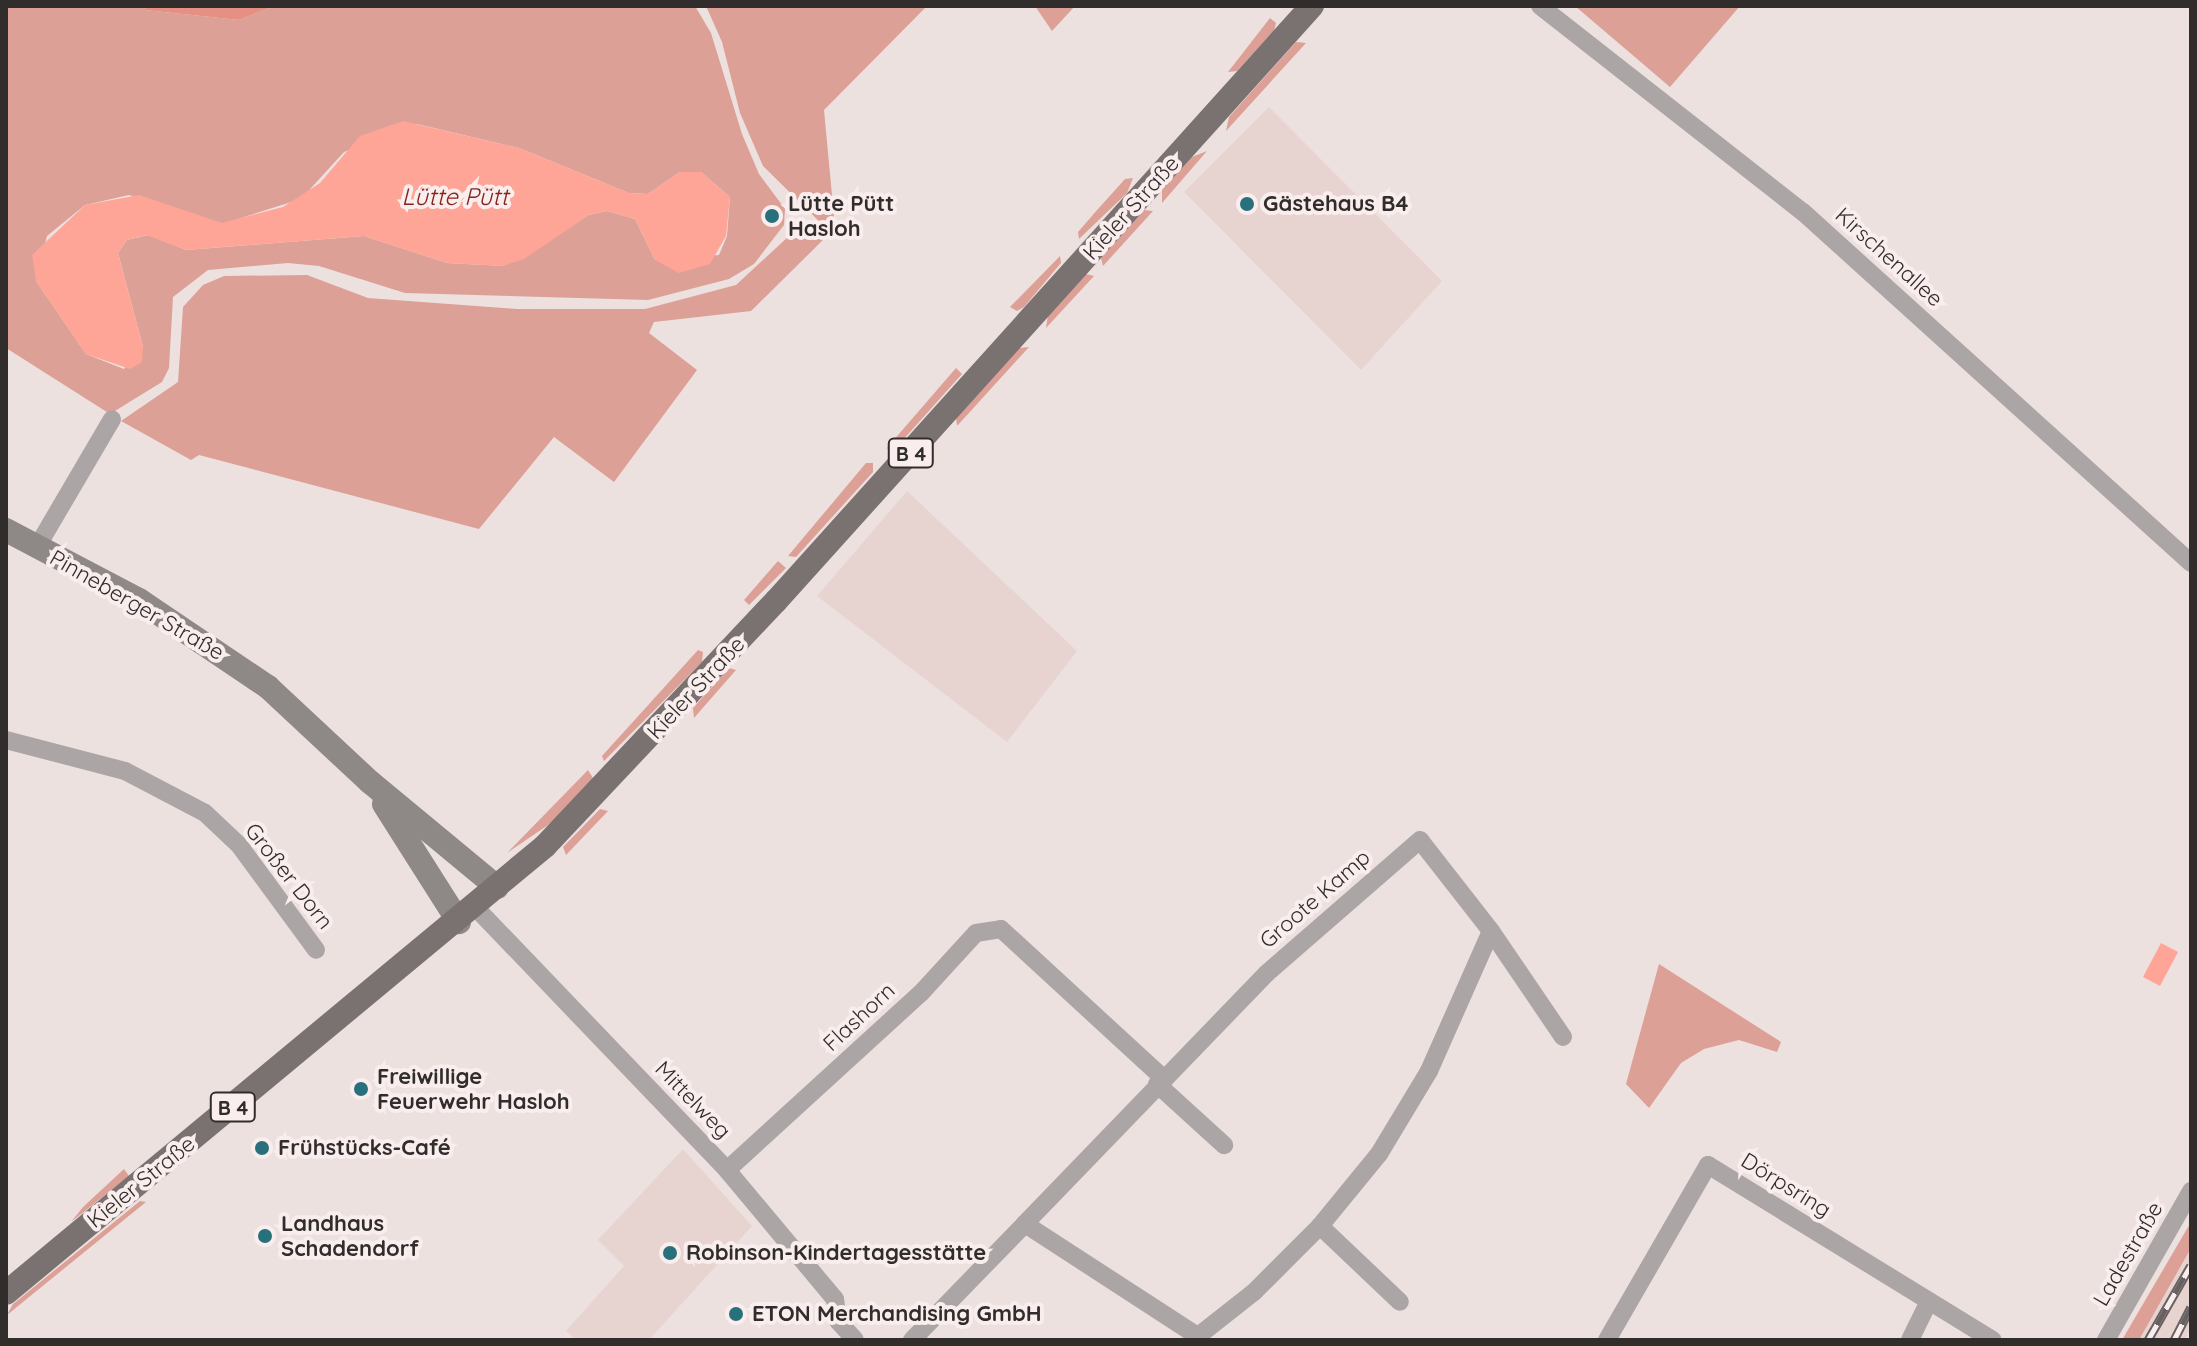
<!DOCTYPE html>
<meta charset="utf-8">
<style>
body{margin:0}
#map{position:relative;width:2197px;height:1346px;overflow:hidden;background:#ece1df;font-family:Quicksand,sans-serif}
div>[style]{position:absolute}
[style*='--x']{left:calc(var(--x)*1px);top:calc(var(--y)*1px);width:calc(var(--w)*1px);rotate:calc(var(--a)*1deg)}
.built>*{inset:0;background:#e7d4d1}
.green>*{inset:0;background:#dca097}
.forest>*{inset:0;background:#e68f83}
.water>*{inset:0;background:#fea597}
.street>*{height:18px;margin:-9px;padding:0 9px;transform-origin:9px;border-radius:9px;background:#aba6a5}
.secondary>*{height:24px;margin:-12px;padding:0 12px;transform-origin:12px;border-radius:12px;background:#8e8887}
.primary>*{height:24px;margin:-12px;padding:0 12px;transform-origin:12px;border-radius:12px;background:#7a7271}
.rail>*{height:9px;margin-top:-4.5px;transform-origin:0;background:repeating-linear-gradient(90deg,#f9eeed 0 18px,#676161 0 36px);box-sizing:border-box;border-block:2px solid #676161}
.dots>*{width:22px;height:22px;translate:-50% -50%;box-sizing:border-box;border:4px solid #f9eeed;border-radius:50%}
span{translate:-50% -50%;white-space:nowrap;text-align:center;line-height:1.15;-webkit-text-stroke:8px #f9eeed;paint-order:stroke}
.shield-label span{padding:2px 6px;background:#f9eeed;border:2px solid;border-radius:6px;-webkit-text-stroke-width:0}
.shield-label{font-size:20px;color:#312d2d;font-weight:700}
.poi-label{font-size:22px;color:#312d2d;font-weight:700}
.left{translate:0 -50%;text-align:left}
.street-label{font-size:22px;color:#312d2d}
.water-label{font-size:24px;color:#87221a;font-style:italic}
.frame{position:absolute;inset:0;border:8px solid #312d2d;pointer-events:none}
</style>
<div id="map">
<div class="built">
<div style="clip-path:polygon(1269px 107px,1442px 281px,1361px 370px,1184px 192px)"></div>
<div style="clip-path:polygon(907px 491px,1077px 651px,1007px 742px,817px 596px)"></div>
<div style="clip-path:polygon(683px 1149px,752px 1226px,649px 1340px,576px 1340px,566px 1331px,624px 1266px,598px 1240px)"></div>
<div style="clip-path:polygon(2191px 1223px,2191px 1328px,2185px 1340px,2123px 1340px)"></div>
</div>
<div class="green">
<div style="clip-path:polygon(evenodd,6px 6px,146px 6px,145px 10px,239px 20px,274px 6px,695px 6px,711px 33px,742px 134px,759px 174px,785px 209px,784px 225px,754px 264px,729px 279px,648px 300px,405px 293px,319px 266px,288px 263px,208px 270px,173px 297px,169px 368px,162px 382px,110px 414px,6px 348px,6px 6px,417px 124px,519px 148px,629px 193px,648px 194px,680px 172px,701px 172px,730px 197px,727px 236px,719px 255px,655px 260px,635px 219px,607px 211px,589px 215px,503px 266px,447px 263px,364px 236px,186px 250px,148px 235px,127px 240px,118px 253px,143px 347px,124px 369px,86px 354px,36px 281px,47px 236px,85px 205px,129px 195px,222px 224px,301px 199px,344px 152px,417px 124px)"></div>
<div style="clip-path:polygon(706px 6px,927px 6px,824px 110px,835px 227px,830px 232px,763px 166px,740px 113px,722px 42px)"></div>
<div style="clip-path:polygon(1035px 6px,1075px 6px,1052px 31px)"></div>
<div style="clip-path:polygon(1575px 6px,1740px 6px,1670px 87px)"></div>
<div style="clip-path:polygon(1270px 18px,1276px 23px,1274px 31px,1237px 71px,1228px 72px)"></div>
<div style="clip-path:polygon(1296px 42px,1306px 43px,1226px 131px,1229px 117px)"></div>
<div style="clip-path:polygon(1207px 151px,1162px 203px,1162px 190px,1192px 157px)"></div>
<div style="clip-path:polygon(1133px 178px,1127px 193px,1079px 239px,1078px 232px,1098px 209px,1125px 179px)"></div>
<div style="clip-path:polygon(1144px 210px,1153px 211px,1103px 266px,1101px 258px)"></div>
<div style="clip-path:polygon(802px 224px,825px 238px,751px 311px,654px 322px,649px 333px,697px 370px,614px 482px,554px 437px,479px 529px,199px 455px,191px 460px,121px 421px,178px 382px,183px 307px,203px 285px,224px 276px,307px 275px,368px 298px,517px 309px,645px 309px,736px 285px)"></div>
<div style="clip-path:polygon(1060px 256px,1061px 263px,1024px 307px,1017px 311px,1010px 307px)"></div>
<div style="clip-path:polygon(1086px 274px,1094px 276px,1046px 328px,1048px 315px)"></div>
<div style="clip-path:polygon(1029px 347px,958px 425px,957px 425px,956px 418px,1019px 348px)"></div>
<div style="clip-path:polygon(956px 368px,962px 374px,902px 441px,886px 449px)"></div>
<div style="clip-path:polygon(866px 463px,873px 463px,873px 472px,796px 557px,788px 556px)"></div>
<div style="clip-path:polygon(778px 561px,786px 568px,749px 605px,744px 600px)"></div>
<div style="clip-path:polygon(698px 650px,703px 652px,702px 662px,604px 761px,602px 756px)"></div>
<div style="clip-path:polygon(729px 668px,736px 670px,694px 718px,693px 708px)"></div>
<div style="clip-path:polygon(588px 770px,593px 778px,557px 819px,507px 853px)"></div>
<div style="clip-path:polygon(600px 809px,608px 811px,566px 855px,563px 847px)"></div>
<div style="clip-path:polygon(1659px 964px,1781px 1042px,1777px 1052px,1739px 1040px,1704px 1049px,1681px 1063px,1649px 1108px,1626px 1084px)"></div>
<div style="clip-path:polygon(124px 1169px,129px 1176px,71px 1222px,83px 1207px)"></div>
<div style="clip-path:polygon(140px 1201px,146px 1202px,7px 1315px,13px 1304px)"></div>
<div style="clip-path:polygon(2191px 1222px,2191px 1248px,2139px 1340px,2122px 1340px)"></div>
</div>
<div class="forest">
<div style="clip-path:polygon(146px 6px,274px 6px,239px 20px,145px 10px)"></div>
</div>
<div class="water">
<div style="clip-path:polygon(403px 121px,519px 148px,629px 193px,648px 194px,680px 172px,701px 172px,730px 197px,726px 236px,710px 264px,679px 273px,655px 260px,635px 219px,607px 211px,589px 215px,524px 259px,503px 266px,447px 263px,364px 236px,186px 250px,147px 235px,127px 240px,118px 253px,143px 347px,142px 362px,130px 369px,86px 354px,36px 281px,32px 255px,85px 205px,139px 195px,222px 223px,283px 207px,320px 183px,360px 136px)"></div>
<div style="clip-path:polygon(2161px 943px,2178px 952px,2160px 986px,2143px 977px)"></div>
</div>
<div class="street">
<div style="--x:1540;--y:6;--w:334;--a:38.1"></div>
<div style="--x:1803;--y:212;--w:523;--a:42.13"></div>
<div style="--x:37;--y:547;--w:148;--a:-59.6"></div>
<div style="--x:6;--y:740;--w:123;--a:14.6"></div>
<div style="--x:125;--y:771;--w:90;--a:27.7"></div>
<div style="--x:205;--y:813;--w:47;--a:43.3"></div>
<div style="--x:239;--y:845;--w:130;--a:53.7"></div>
<div style="--x:476;--y:908;--w:363;--a:46.2"></div>
<div style="--x:727;--y:1170;--w:168;--a:50.1"></div>
<div style="--x:835;--y:1299;--w:22;--a:82"></div>
<div style="--x:838;--y:1321;--w:25;--a:48"></div>
<div style="--x:1491;--y:931;--w:128;--a:55.8"></div>
<div style="--x:1157;--y:1084;--w:91;--a:42.3"></div>
<div style="--x:727;--y:1170;--w:263;--a:-42.4"></div>
<div style="--x:921;--y:993;--w:81;--a:-47.5"></div>
<div style="--x:976;--y:933;--w:25;--a:-9"></div>
<div style="--x:1001;--y:929;--w:220;--a:42.6"></div>
<div style="--x:1320;--y:1226;--w:110;--a:43.5"></div>
<div style="--x:912;--y:1340;--w:162;--a:-45.8"></div>
<div style="--x:1193;--y:1340;--w:78;--a:-38.2"></div>
<div style="--x:1254;--y:1292;--w:93;--a:-45"></div>
<div style="--x:1320;--y:1226;--w:93;--a:-50.7"></div>
<div style="--x:1379;--y:1154;--w:97;--a:-58.9"></div>
<div style="--x:1429;--y:1071;--w:153;--a:-66.1"></div>
<div style="--x:1491;--y:931;--w:115;--a:-128"></div>
<div style="--x:1420;--y:840;--w:203;--a:139"></div>
<div style="--x:1267;--y:973;--w:349;--a:134"></div>
<div style="--x:1025;--y:1224;--w:204;--a:33"></div>
<div style="--x:1607;--y:1340;--w:202;--a:-60"></div>
<div style="--x:1708;--y:1165;--w:334;--a:31.6"></div>
<div style="--x:1910;--y:1340;--w:43;--a:-64"></div>
<div style="--x:2106;--y:1340;--w:172;--a:-60.3"></div>
</div>
<div class="secondary">
<div style="--x:6;--y:530;--w:150;--a:27.8"></div>
<div style="--x:139;--y:600;--w:156;--a:34"></div>
<div style="--x:268;--y:687;--w:139;--a:43"></div>
<div style="--x:370;--y:782;--w:165;--a:39.6"></div>
<div style="--x:384;--y:804;--w:140;--a:57.6"></div>
</div>
<div class="primary">
<div style="--x:6;--y:1293;--w:700;--a:-39.67"></div>
<div style="--x:545;--y:846;--w:337;--a:-46.7"></div>
<div style="--x:776;--y:601;--w:801;--a:-47.99"></div>
</div>
<div class="rail">
<div style="--x:2148;--y:1340;--w:86;--a:-60.2"></div>
<div style="--x:2174;--y:1340;--w:37;--a:-63"></div>
</div>
<div class="dots">
<div style="left:1247px;top:204px;background:#28707b"></div>
<div style="left:772px;top:216px;background:#28707b"></div>
<div style="left:361px;top:1089px;background:#28707b"></div>
<div style="left:262px;top:1148px;background:#28707b"></div>
<div style="left:265px;top:1236px;background:#28707b"></div>
<div style="left:670px;top:1253px;background:#28707b"></div>
<div style="left:736px;top:1314px;background:#28707b"></div>
</div>
<div class="shield-label">
<span style="left:911px;top:453px">B 4</span>
<span style="left:233px;top:1107px">B 4</span>
</div>
<div class="poi-label">
<span class="left" style="left:788px;top:216px">Lütte Pütt<br>Hasloh</span>
<span class="left" style="left:1263px;top:204px">Gästehaus B4</span>
<span class="left" style="left:377px;top:1089px">Freiwillige<br>Feuerwehr Hasloh</span>
<span class="left" style="left:278px;top:1148px">Frühstücks-Café</span>
<span class="left" style="left:281px;top:1236px">Landhaus<br>Schadendorf</span>
<span class="left" style="left:686px;top:1253px">Robinson-Kindertagesstätte</span>
<span class="left" style="left:752px;top:1314px">ETON Merchandising GmbH</span>
</div>
<div class="street-label">
<span style="left:1131px;top:208px;rotate:-48deg">Kieler Straße</span>
<span style="left:1889px;top:257px;rotate:42deg">Kirschenallee</span>
<span style="left:137px;top:605px;rotate:30deg">Pinneberger Straße</span>
<span style="left:696px;top:688px;rotate:-47deg">Kieler Straße</span>
<span style="left:289px;top:876px;rotate:52deg">Großer Dorn</span>
<span style="left:1315px;top:899px;rotate:-41deg">Groote Kamp</span>
<span style="left:859px;top:1017px;rotate:-43deg">Flashorn</span>
<span style="left:693px;top:1100px;rotate:46deg">Mittelweg</span>
<span style="left:141px;top:1182px;rotate:-39deg">Kieler Straße</span>
<span style="left:1786px;top:1185px;rotate:32deg">Dörpsring</span>
<span style="left:2128px;top:1254px;rotate:-60deg">Ladestraße</span>
</div>
<div class="water-label">
<span style="left:455px;top:197px">Lütte Pütt</span>
</div>
<div class="frame"></div>
</div>
